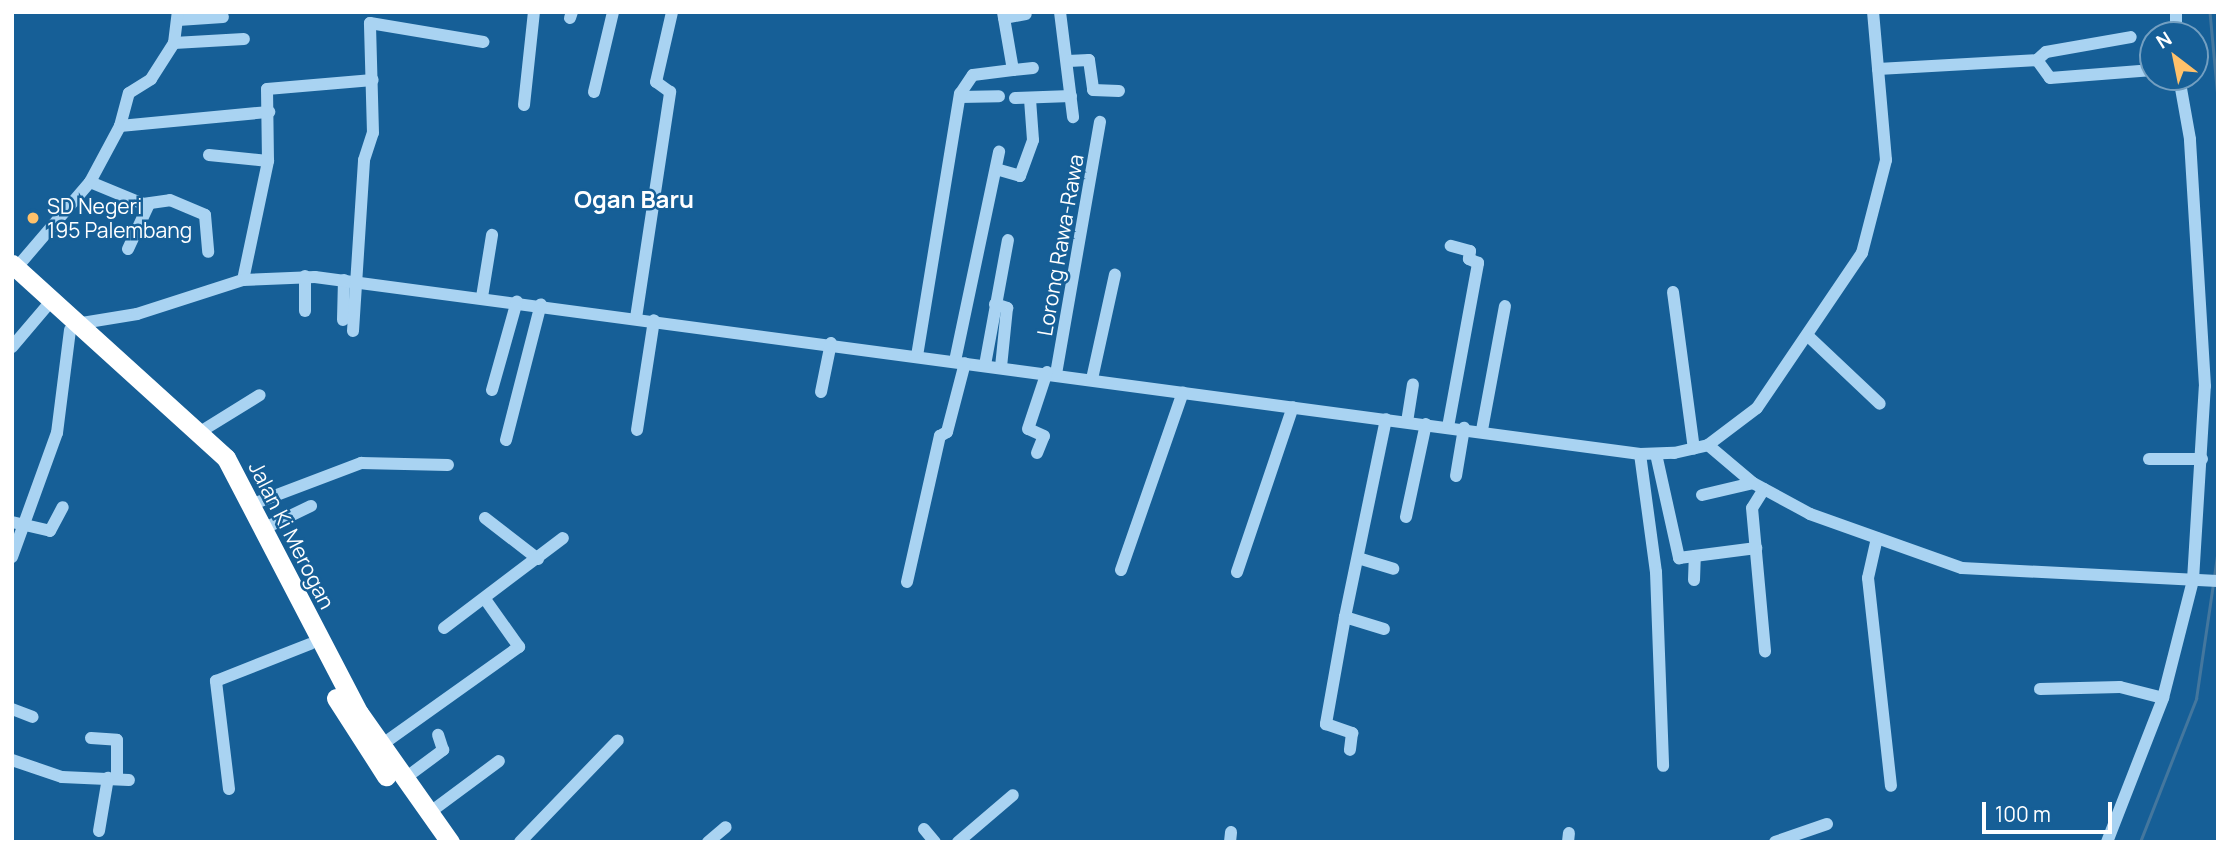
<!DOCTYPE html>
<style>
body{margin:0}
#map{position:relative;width:2230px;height:854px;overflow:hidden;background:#165f97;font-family:Manrope,sans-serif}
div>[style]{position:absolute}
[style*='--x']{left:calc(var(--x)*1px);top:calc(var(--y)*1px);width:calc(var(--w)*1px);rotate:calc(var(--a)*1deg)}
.stream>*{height:2.5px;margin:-1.25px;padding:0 1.25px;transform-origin:1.25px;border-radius:1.25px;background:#44779e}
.minor>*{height:12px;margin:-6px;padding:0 6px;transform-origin:6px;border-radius:6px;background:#a9d3f2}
.highway>*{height:19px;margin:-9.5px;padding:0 9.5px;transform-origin:9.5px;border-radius:9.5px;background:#fff}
.dots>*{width:19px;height:19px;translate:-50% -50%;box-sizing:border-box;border:4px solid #165f97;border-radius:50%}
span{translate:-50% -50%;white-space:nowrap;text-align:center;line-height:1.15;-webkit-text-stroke:5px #165f97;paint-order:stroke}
.poi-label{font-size:21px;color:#fff}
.left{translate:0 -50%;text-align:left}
.street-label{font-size:21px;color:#fff}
.quarter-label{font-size:24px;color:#fff;font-weight:700}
.frame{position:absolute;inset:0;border:14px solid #fff;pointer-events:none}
.north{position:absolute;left:2139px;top:21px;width:70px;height:70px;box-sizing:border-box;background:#165f97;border:2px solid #739fc1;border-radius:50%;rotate:328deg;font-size:19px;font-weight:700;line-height:28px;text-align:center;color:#fff}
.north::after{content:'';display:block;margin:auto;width:24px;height:32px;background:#ffc16a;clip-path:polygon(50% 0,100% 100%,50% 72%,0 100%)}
.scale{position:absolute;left:1982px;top:802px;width:130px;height:32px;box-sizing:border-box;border:4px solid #fff;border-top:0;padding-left:9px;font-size:21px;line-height:24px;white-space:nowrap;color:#fff;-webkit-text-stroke:5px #165f97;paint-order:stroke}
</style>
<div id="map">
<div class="stream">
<div style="--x:2210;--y:12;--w:87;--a:84.7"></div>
<div style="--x:2214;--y:577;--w:27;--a:-82"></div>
<div style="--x:2140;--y:842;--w:154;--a:-68.6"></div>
<div style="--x:2196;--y:699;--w:116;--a:-81.6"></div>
</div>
<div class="minor">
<div style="--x:1060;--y:12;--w:106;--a:82.9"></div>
<div style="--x:2176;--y:12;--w:23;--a:90"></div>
<div style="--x:570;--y:18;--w:6;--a:-72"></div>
<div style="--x:1004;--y:18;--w:22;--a:-10"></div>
<div style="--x:178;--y:20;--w:45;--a:-3.8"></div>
<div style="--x:174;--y:43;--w:70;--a:-3.3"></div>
<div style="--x:2037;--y:60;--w:12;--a:-42"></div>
<div style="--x:2046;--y:52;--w:86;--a:-10"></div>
<div style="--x:1068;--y:61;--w:21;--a:-3"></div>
<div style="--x:1089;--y:60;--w:30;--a:82"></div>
<div style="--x:1093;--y:90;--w:26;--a:2"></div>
<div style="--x:1878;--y:69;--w:159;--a:-3.2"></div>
<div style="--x:2037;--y:60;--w:22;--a:54"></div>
<div style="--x:2050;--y:78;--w:103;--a:-4.4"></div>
<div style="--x:1013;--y:70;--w:20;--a:-6"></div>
<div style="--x:594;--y:92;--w:82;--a:-76.6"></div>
<div style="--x:960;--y:97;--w:39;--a:-1"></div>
<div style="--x:1015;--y:98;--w:56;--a:-2"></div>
<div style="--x:524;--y:105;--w:94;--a:-83.9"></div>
<div style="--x:120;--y:126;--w:150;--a:-5.4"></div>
<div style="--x:209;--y:155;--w:59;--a:5.8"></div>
<div style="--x:996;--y:169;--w:25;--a:16"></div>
<div style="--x:1020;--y:176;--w:38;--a:-70"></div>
<div style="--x:1033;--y:140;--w:41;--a:-94.2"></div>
<div style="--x:90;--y:182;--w:57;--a:22.5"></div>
<div style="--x:143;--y:204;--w:27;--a:-8"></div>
<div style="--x:170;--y:200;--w:38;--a:23"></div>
<div style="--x:205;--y:215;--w:37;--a:85"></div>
<div style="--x:128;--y:249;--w:50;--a:-65"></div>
<div style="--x:12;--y:273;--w:120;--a:-49.4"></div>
<div style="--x:90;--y:182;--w:64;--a:-61.8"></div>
<div style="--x:120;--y:126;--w:34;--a:-75"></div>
<div style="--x:129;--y:93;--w:26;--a:-32"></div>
<div style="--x:151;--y:79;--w:43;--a:-57.4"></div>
<div style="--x:174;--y:43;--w:31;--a:-83"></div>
<div style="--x:305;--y:276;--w:35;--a:90"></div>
<div style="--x:243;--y:280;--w:122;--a:-78.1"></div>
<div style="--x:268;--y:161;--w:72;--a:-90.8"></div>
<div style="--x:267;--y:89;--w:106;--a:-4.9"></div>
<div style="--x:1673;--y:292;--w:158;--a:82.4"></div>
<div style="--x:482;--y:297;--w:63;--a:-80.8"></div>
<div style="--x:995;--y:304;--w:13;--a:18"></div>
<div style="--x:1007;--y:308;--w:59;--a:95.8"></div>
<div style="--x:636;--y:318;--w:229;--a:-81.4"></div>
<div style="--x:670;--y:92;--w:17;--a:-144"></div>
<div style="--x:656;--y:82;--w:72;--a:-77.1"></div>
<div style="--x:343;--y:320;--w:40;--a:-88.6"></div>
<div style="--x:76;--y:324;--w:62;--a:-9.3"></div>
<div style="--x:137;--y:314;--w:111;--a:-17.8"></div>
<div style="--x:243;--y:280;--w:72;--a:-2.4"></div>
<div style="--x:315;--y:277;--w:1337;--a:7.61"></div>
<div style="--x:1640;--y:454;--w:34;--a:-2"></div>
<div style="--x:1674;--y:453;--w:35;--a:-13"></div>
<div style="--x:1708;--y:445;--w:61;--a:-37.1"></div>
<div style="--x:1757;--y:408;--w:187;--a:-55.9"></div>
<div style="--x:1862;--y:253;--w:96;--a:-75.5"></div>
<div style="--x:1886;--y:160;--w:149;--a:-95"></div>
<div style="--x:353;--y:331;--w:171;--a:-86.3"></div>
<div style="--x:364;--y:160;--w:28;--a:-72"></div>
<div style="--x:373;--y:133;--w:110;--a:-91.6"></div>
<div style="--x:370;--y:23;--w:115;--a:9.5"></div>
<div style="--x:1807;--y:335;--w:100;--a:43.4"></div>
<div style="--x:12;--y:347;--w:52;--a:-49.6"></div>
<div style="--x:917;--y:356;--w:266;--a:-80.7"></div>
<div style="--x:960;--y:94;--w:23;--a:-56"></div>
<div style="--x:973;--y:75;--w:40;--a:-7.1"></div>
<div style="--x:1013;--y:70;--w:59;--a:-99.8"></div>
<div style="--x:955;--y:361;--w:214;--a:-78.1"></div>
<div style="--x:985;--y:365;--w:127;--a:-79.6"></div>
<div style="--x:1056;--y:374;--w:256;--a:-80.1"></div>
<div style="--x:1092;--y:379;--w:107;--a:-77.6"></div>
<div style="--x:492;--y:390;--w:92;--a:-74.3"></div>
<div style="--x:821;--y:392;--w:50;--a:-78.5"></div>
<div style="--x:1407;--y:422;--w:38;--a:-81"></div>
<div style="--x:1448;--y:427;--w:167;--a:-79.6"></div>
<div style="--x:1478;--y:263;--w:10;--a:-156"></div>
<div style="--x:1469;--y:259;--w:8;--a:-83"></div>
<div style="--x:1470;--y:251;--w:20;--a:-165"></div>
<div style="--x:637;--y:430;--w:111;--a:-81.2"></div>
<div style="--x:1482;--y:430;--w:126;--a:-79.5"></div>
<div style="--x:200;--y:432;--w:70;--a:-31.7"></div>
<div style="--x:506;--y:440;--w:140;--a:-75.6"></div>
<div style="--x:1708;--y:445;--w:59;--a:40.2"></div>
<div style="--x:1753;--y:483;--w:65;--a:28.5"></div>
<div style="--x:1810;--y:514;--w:161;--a:19.6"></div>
<div style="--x:1962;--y:568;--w:256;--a:2.9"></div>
<div style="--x:1037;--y:453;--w:18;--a:-68"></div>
<div style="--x:1044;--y:436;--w:17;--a:-156"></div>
<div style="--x:1028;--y:429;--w:60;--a:-71.6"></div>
<div style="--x:1640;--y:454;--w:119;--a:82.3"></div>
<div style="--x:1656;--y:572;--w:194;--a:87.9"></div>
<div style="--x:1656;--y:454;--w:107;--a:77.5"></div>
<div style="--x:1679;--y:558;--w:78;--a:-7.4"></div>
<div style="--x:2149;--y:459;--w:53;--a:0"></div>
<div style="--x:1456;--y:476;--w:49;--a:-80.5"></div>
<div style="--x:1764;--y:489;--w:22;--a:122"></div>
<div style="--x:1752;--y:508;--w:144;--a:84.8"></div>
<div style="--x:1702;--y:495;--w:52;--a:-13.2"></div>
<div style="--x:253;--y:504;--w:116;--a:-20.8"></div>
<div style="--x:361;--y:463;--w:87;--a:1.3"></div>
<div style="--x:1406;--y:517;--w:95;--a:-77.9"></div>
<div style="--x:485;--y:518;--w:67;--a:37.7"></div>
<div style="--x:12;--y:522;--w:39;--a:13"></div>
<div style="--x:50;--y:531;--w:27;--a:-62"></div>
<div style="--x:265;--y:528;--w:51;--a:-25.6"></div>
<div style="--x:1877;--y:538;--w:41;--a:102.7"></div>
<div style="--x:1868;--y:578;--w:209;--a:83.7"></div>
<div style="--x:12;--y:557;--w:132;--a:-70.1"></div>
<div style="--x:57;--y:433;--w:104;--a:-82.8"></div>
<div style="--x:1358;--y:558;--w:37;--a:17"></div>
<div style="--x:1121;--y:570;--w:188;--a:-70.8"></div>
<div style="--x:1237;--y:572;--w:174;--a:-71.3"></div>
<div style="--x:1694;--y:580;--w:24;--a:-88"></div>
<div style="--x:907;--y:582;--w:150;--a:-77.3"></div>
<div style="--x:940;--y:436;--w:8;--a:-30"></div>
<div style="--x:947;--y:432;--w:71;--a:-75.4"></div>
<div style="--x:1345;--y:617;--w:109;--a:100.1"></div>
<div style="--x:1326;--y:724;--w:28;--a:19"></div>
<div style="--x:1352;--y:733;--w:17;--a:97"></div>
<div style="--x:444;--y:628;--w:149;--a:-37.1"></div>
<div style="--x:1384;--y:629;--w:41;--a:-162.9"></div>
<div style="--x:1345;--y:617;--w:202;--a:-78.3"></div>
<div style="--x:2040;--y:689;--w:80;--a:-1.4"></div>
<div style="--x:2120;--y:687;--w:44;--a:14.3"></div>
<div style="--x:12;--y:709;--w:22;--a:21"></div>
<div style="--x:91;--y:738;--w:26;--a:4"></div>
<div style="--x:117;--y:740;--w:38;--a:90"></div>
<div style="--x:380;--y:746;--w:171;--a:-35.5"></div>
<div style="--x:519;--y:647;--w:59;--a:-125.3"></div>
<div style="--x:12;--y:760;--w:53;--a:18.8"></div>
<div style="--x:62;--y:777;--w:67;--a:2.6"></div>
<div style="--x:404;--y:779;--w:49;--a:-36.6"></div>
<div style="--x:443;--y:750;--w:16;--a:-108"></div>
<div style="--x:229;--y:789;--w:109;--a:-96.9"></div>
<div style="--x:216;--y:681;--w:101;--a:-21.5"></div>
<div style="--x:429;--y:813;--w:87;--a:-36.6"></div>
<div style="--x:924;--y:829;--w:17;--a:50"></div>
<div style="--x:99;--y:831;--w:54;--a:-80.4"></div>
<div style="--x:520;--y:842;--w:141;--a:-46.1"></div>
<div style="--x:708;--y:842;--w:23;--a:-40"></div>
<div style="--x:958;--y:842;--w:72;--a:-40.5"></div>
<div style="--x:1230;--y:842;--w:10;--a:-84"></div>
<div style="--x:1568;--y:842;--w:9;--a:-84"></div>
<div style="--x:1775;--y:842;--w:55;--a:-19.1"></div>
<div style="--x:2107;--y:842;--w:155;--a:-68.7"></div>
<div style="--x:2163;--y:698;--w:122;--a:-75.7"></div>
<div style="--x:2193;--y:580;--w:194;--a:-86.5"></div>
<div style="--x:2205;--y:386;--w:247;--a:-93.5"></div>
<div style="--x:2190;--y:139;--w:63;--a:-100.1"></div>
</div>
<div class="highway">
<div style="--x:12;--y:264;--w:289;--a:42.2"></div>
<div style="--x:226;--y:458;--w:288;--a:62.5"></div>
<div style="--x:359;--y:713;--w:158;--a:54.8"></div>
<div style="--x:336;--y:698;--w:93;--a:57.3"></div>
</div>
<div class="dots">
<div style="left:33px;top:218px;background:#ffc16a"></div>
</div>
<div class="poi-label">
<span class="left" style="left:47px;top:218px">SD Negeri<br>195 Palembang</span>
</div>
<div class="street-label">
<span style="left:1060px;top:245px;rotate:-80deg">Lorong Rawa-Rawa</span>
<span style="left:292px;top:535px;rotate:63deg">Jalan Ki Merogan</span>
</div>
<div class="quarter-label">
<span style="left:634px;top:199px">Ogan Baru</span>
</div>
<div class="frame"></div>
<div class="north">N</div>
<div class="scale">100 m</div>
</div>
